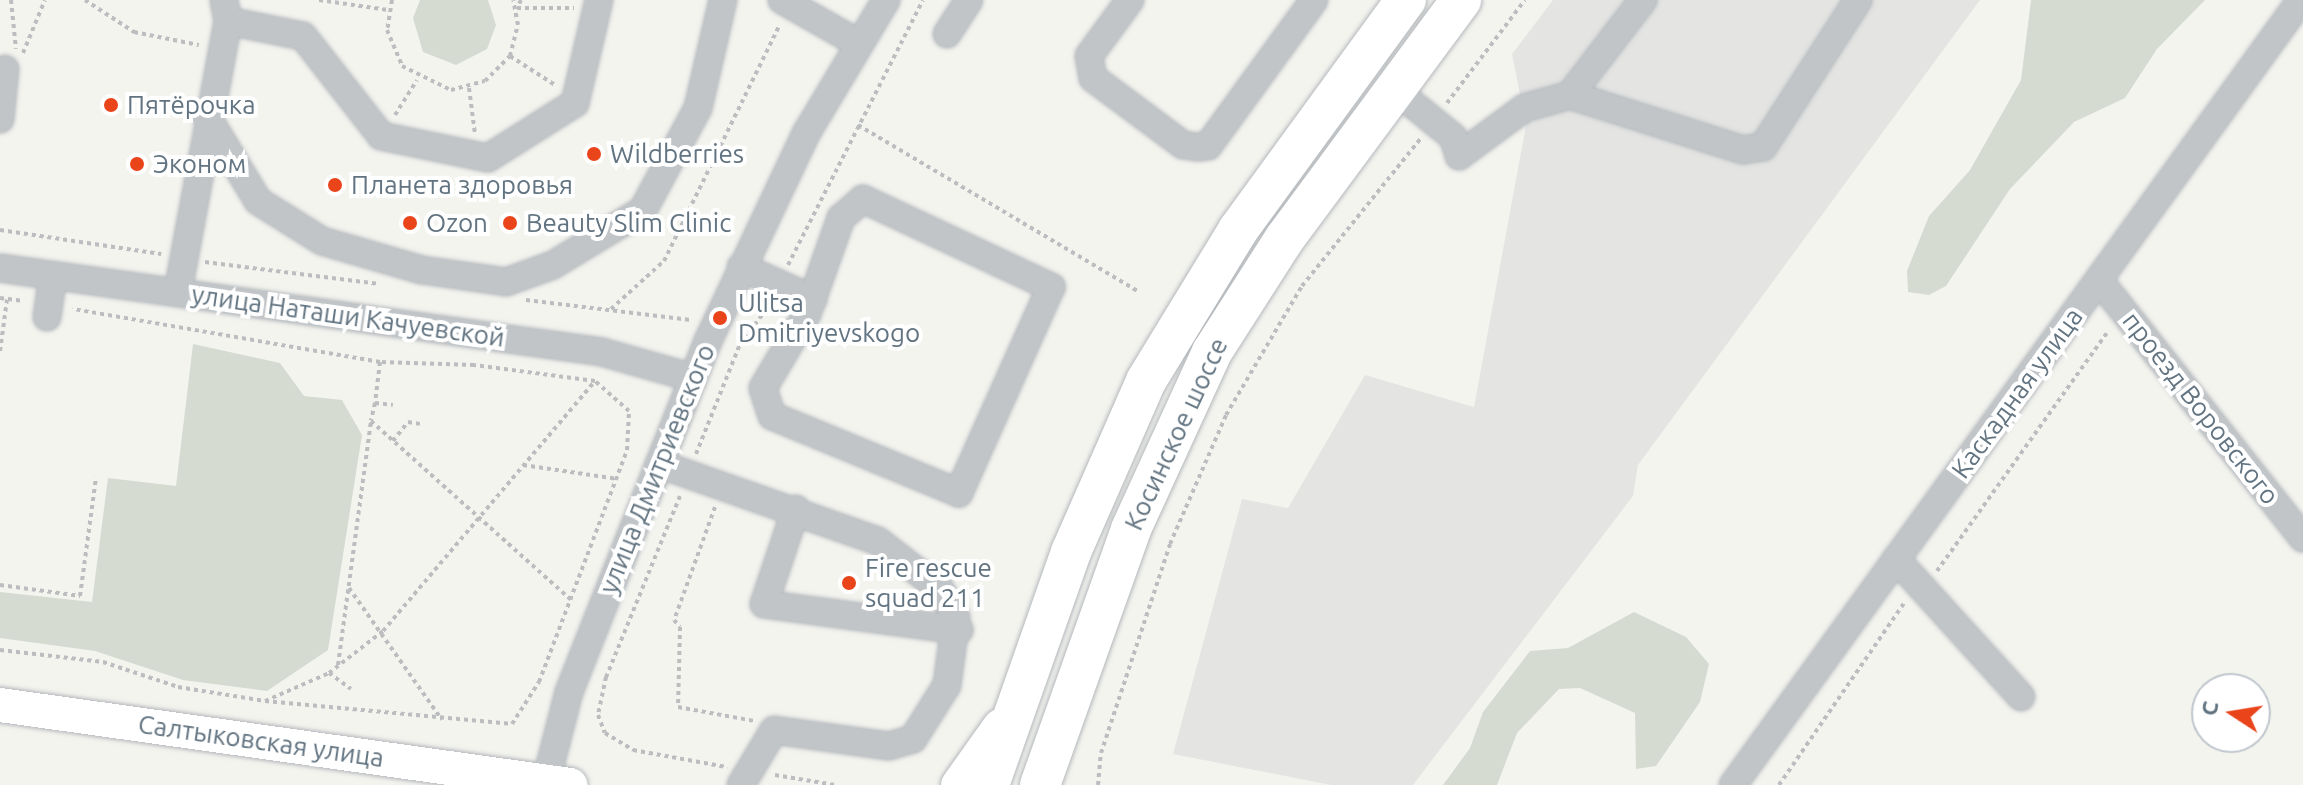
<!DOCTYPE html>
<meta charset="utf-8">
<style>
body{margin:0}
#map{position:relative;width:2303px;height:785px;overflow:hidden;background:#f4f4ef;font-family:Ubuntu,sans-serif}
div>[style]{position:absolute}
[style*='--x']{left:calc(var(--x)*1px);top:calc(var(--y)*1px);width:calc(var(--w)*1px);rotate:calc(var(--a)*1deg)}
.built>*{inset:0;background:#e4e5e3}
.green>*{inset:0;background:#d5dbd0}
.path>*{height:4px;margin-top:-2px;transform-origin:0;background:repeating-linear-gradient(90deg,#bbbdbf 0 4px,transparent 0 8px)}
.roads{filter:drop-shadow(0 0 2px #b4b8bc) drop-shadow(0 0 2px #b4b8bc)}
.minor>*{height:26px;margin:-13px;padding:0 13px;transform-origin:13px;border-radius:13px;background:#c1c5c8}
.major>*{height:34px;margin:-17px;padding:0 17px;transform-origin:17px;border-radius:17px;background:#fff}
.highway>*{height:40px;margin:-20px;padding:0 20px;transform-origin:20px;border-radius:20px;background:#fff}
.dots>*{width:22px;height:22px;translate:-50% -50%;box-sizing:border-box;border:4px solid #fff;border-radius:50%}
span{translate:-50% -50%;white-space:nowrap;text-align:center;line-height:1.15;-webkit-text-stroke:8px #fff;paint-order:stroke}
.poi-label{font-size:26px;color:#627481}
.left{translate:0 -50%;text-align:left}
.street-label{font-size:26px;color:#627481}
.north{position:absolute;left:2191px;top:673px;width:80px;height:80px;box-sizing:border-box;background:#fff;border:2px solid #c0c7cd;border-radius:50%;rotate:282deg;font-size:22px;font-weight:700;line-height:32px;text-align:center;color:#627481}
.north::after{content:'';display:block;margin:auto;width:28px;height:36px;background:#e9441a;clip-path:polygon(50% 0,100% 100%,50% 72%,0 100%)}
</style>
<div id="map">
<div class="built">
<div style="clip-path:polygon(1553px 0,1980px 0,1638px 465px,1633px 496px,1413px 785px,1331px 785px,1173px 754px,1242px 499px,1288px 508px,1365px 375px,1474px 407px,1526px 125px,1512px 54px)"></div>
</div>
<div class="green">
<div style="clip-path:polygon(420px 0,488px 0,496px 25px,487px 49px,456px 65px,423px 52px,413px 18px)"></div>
<div style="clip-path:polygon(2031px 0,2205px 0,2157px 49px,2125px 98px,2074px 122px,2010px 189px,1946px 286px,1929px 295px,1908px 292px,1907px 271px,1929px 216px,1970px 170px,2021px 80px)"></div>
<div style="clip-path:polygon(193px 344px,280px 363px,304px 396px,342px 400px,362px 435px,328px 650px,267px 691px,183px 680px,95px 651px,0 638px,0 592px,92px 602px,108px 478px,176px 486px)"></div>
<div style="clip-path:polygon(1634px 612px,1686px 637px,1709px 664px,1700px 702px,1656px 766px,1636px 769px,1635px 713px,1580px 688px,1559px 689px,1517px 733px,1497px 785px,1443px 785px,1470px 748px,1483px 712px,1530px 651px,1568px 648px)"></div>
</div>
<div class="path">
<div style="--x:11;--y:0;--w:49;--a:84.2"></div>
<div style="--x:85;--y:0;--w:59;--a:33.1"></div>
<div style="--x:134;--y:32;--w:66;--a:11.3"></div>
<div style="--x:319;--y:0;--w:70;--a:8.2"></div>
<div style="--x:392;--y:0;--w:30;--a:99"></div>
<div style="--x:387;--y:30;--w:39;--a:67"></div>
<div style="--x:402;--y:66;--w:55;--a:26.1"></div>
<div style="--x:451;--y:90;--w:35;--a:-15"></div>
<div style="--x:485;--y:81;--w:35;--a:-45"></div>
<div style="--x:510;--y:56;--w:32;--a:-76"></div>
<div style="--x:518;--y:25;--w:25;--a:-101"></div>
<div style="--x:521;--y:0;--w:9;--a:117"></div>
<div style="--x:517;--y:8;--w:57;--a:0"></div>
<div style="--x:23;--y:53;--w:57;--a:-67.5"></div>
<div style="--x:510;--y:56;--w:54;--a:32.8"></div>
<div style="--x:469;--y:88;--w:46;--a:82.6"></div>
<div style="--x:1447;--y:103;--w:129;--a:-52.9"></div>
<div style="--x:395;--y:115;--w:41;--a:-57.8"></div>
<div style="--x:858;--y:125;--w:327;--a:30.7"></div>
<div style="--x:0;--y:230;--w:163;--a:8.5"></div>
<div style="--x:205;--y:262;--w:174;--a:7.2"></div>
<div style="--x:788;--y:265;--w:297;--a:-63"></div>
<div style="--x:0;--y:298;--w:24;--a:7"></div>
<div style="--x:526;--y:300;--w:166;--a:6.9"></div>
<div style="--x:611;--y:309;--w:72;--a:-42.2"></div>
<div style="--x:664;--y:261;--w:262;--a:-63.9"></div>
<div style="--x:0;--y:351;--w:52;--a:-82.3"></div>
<div style="--x:380;--y:362;--w:41;--a:97"></div>
<div style="--x:375;--y:403;--w:18;--a:6"></div>
<div style="--x:375;--y:403;--w:18;--a:103"></div>
<div style="--x:371;--y:421;--w:268;--a:41.8"></div>
<div style="--x:393;--y:441;--w:24;--a:-52"></div>
<div style="--x:408;--y:422;--w:12;--a:9"></div>
<div style="--x:696;--y:454;--w:118;--a:-68.2"></div>
<div style="--x:740;--y:344;--w:48;--a:-52.7"></div>
<div style="--x:523;--y:465;--w:96;--a:8.4"></div>
<div style="--x:680;--y:496;--w:196;--a:112.2"></div>
<div style="--x:606;--y:677;--w:39;--a:102"></div>
<div style="--x:598;--y:715;--w:19;--a:69"></div>
<div style="--x:605;--y:733;--w:33;--a:31"></div>
<div style="--x:633;--y:750;--w:96;--a:10.3"></div>
<div style="--x:715;--y:507;--w:120;--a:109.9"></div>
<div style="--x:674;--y:620;--w:9;--a:49"></div>
<div style="--x:680;--y:627;--w:80;--a:91.4"></div>
<div style="--x:678;--y:707;--w:77;--a:10.4"></div>
<div style="--x:1937;--y:571;--w:295;--a:-54.5"></div>
<div style="--x:0;--y:585;--w:81;--a:7.8"></div>
<div style="--x:80;--y:596;--w:120;--a:-82.3"></div>
<div style="--x:349;--y:588;--w:161;--a:54.8"></div>
<div style="--x:0;--y:650;--w:104;--a:6.6"></div>
<div style="--x:103;--y:662;--w:79;--a:18.4"></div>
<div style="--x:178;--y:687;--w:88;--a:9.1"></div>
<div style="--x:265;--y:701;--w:248;--a:5.3"></div>
<div style="--x:512;--y:724;--w:50;--a:-57.3"></div>
<div style="--x:539;--y:682;--w:248;--a:-69.2"></div>
<div style="--x:627;--y:450;--w:39;--a:-87"></div>
<div style="--x:629;--y:411;--w:45;--a:-138.6"></div>
<div style="--x:595;--y:381;--w:122;--a:-172.5"></div>
<div style="--x:474;--y:365;--w:94;--a:-178.2"></div>
<div style="--x:380;--y:362;--w:312;--a:-170.2"></div>
<div style="--x:338;--y:665;--w:246;--a:-82.3"></div>
<div style="--x:329;--y:673;--w:27;--a:36"></div>
<div style="--x:265;--y:701;--w:70;--a:-23.6"></div>
<div style="--x:329;--y:673;--w:68;--a:-37.9"></div>
<div style="--x:383;--y:631;--w:328;--a:-49.7"></div>
<div style="--x:775;--y:775;--w:61;--a:9.5"></div>
<div style="--x:1098;--y:785;--w:32;--a:-85"></div>
<div style="--x:1101;--y:753;--w:220;--a:-71.7"></div>
<div style="--x:1170;--y:544;--w:141;--a:-66.5"></div>
<div style="--x:1226;--y:415;--w:150;--a:-59.5"></div>
<div style="--x:1302;--y:286;--w:189;--a:-51.2"></div>
<div style="--x:1779;--y:785;--w:222;--a:-55.5"></div>
</div>
<div class="roads">
<div class="minor">
<div style="--x:782;--y:0;--w:87;--a:29.5"></div>
<div style="--x:1130;--y:0;--w:69;--a:126.2"></div>
<div style="--x:1089;--y:56;--w:22;--a:80"></div>
<div style="--x:1093;--y:78;--w:112;--a:36.7"></div>
<div style="--x:1183;--y:145;--w:15;--a:8"></div>
<div style="--x:1198;--y:147;--w:10;--a:-6"></div>
<div style="--x:1208;--y:146;--w:180;--a:-54"></div>
<div style="--x:228;--y:21;--w:76;--a:11.3"></div>
<div style="--x:303;--y:36;--w:127;--a:52"></div>
<div style="--x:381;--y:136;--w:109;--a:11.6"></div>
<div style="--x:488;--y:158;--w:103;--a:-32.3"></div>
<div style="--x:575;--y:103;--w:106;--a:-76.9"></div>
<div style="--x:947;--y:34;--w:40;--a:-57.1"></div>
<div style="--x:1394;--y:89;--w:76;--a:39.1"></div>
<div style="--x:1453;--y:137;--w:20;--a:72"></div>
<div style="--x:1459;--y:156;--w:81;--a:-36.4"></div>
<div style="--x:1524;--y:108;--w:48;--a:-15.8"></div>
<div style="--x:1570;--y:95;--w:182;--a:17.6"></div>
<div style="--x:1743;--y:150;--w:20;--a:-9"></div>
<div style="--x:1763;--y:147;--w:175;--a:-57.1"></div>
<div style="--x:1570;--y:95;--w:120;--a:-52.5"></div>
<div style="--x:206;--y:115;--w:100;--a:58.8"></div>
<div style="--x:258;--y:201;--w:75;--a:32"></div>
<div style="--x:322;--y:241;--w:104;--a:16.2"></div>
<div style="--x:422;--y:270;--w:85;--a:8.1"></div>
<div style="--x:506;--y:282;--w:50;--a:-19.9"></div>
<div style="--x:553;--y:265;--w:105;--a:-31.4"></div>
<div style="--x:643;--y:210;--w:116;--a:-61.7"></div>
<div style="--x:698;--y:108;--w:111;--a:-77"></div>
<div style="--x:0;--y:119;--w:50;--a:-84.3"></div>
<div style="--x:863;--y:199;--w:208;--a:25.1"></div>
<div style="--x:1051;--y:287;--w:226;--a:114.1"></div>
<div style="--x:959;--y:493;--w:202;--a:-157.6"></div>
<div style="--x:772;--y:416;--w:29;--a:-108"></div>
<div style="--x:763;--y:388;--w:86;--a:-59.3"></div>
<div style="--x:807;--y:314;--w:102;--a:-70.5"></div>
<div style="--x:841;--y:218;--w:29;--a:-41"></div>
<div style="--x:741;--y:267;--w:79;--a:24"></div>
<div style="--x:0;--y:268;--w:608;--a:7.94"></div>
<div style="--x:602;--y:352;--w:95;--a:15.9"></div>
<div style="--x:2099;--y:280;--w:329;--a:51.7"></div>
<div style="--x:178;--y:291;--w:275;--a:-79.5"></div>
<div style="--x:228;--y:21;--w:21;--a:-101"></div>
<div style="--x:47;--y:317;--w:42;--a:-81.9"></div>
<div style="--x:659;--y:464;--w:232;--a:19.4"></div>
<div style="--x:878;--y:541;--w:78;--a:37.7"></div>
<div style="--x:940;--y:589;--w:33;--a:61"></div>
<div style="--x:956;--y:618;--w:68;--a:97.7"></div>
<div style="--x:947;--y:685;--w:64;--a:122.2"></div>
<div style="--x:913;--y:739;--w:25;--a:164"></div>
<div style="--x:889;--y:746;--w:116;--a:-172.1"></div>
<div style="--x:774;--y:730;--w:64;--a:121"></div>
<div style="--x:796;--y:509;--w:100;--a:108.6"></div>
<div style="--x:764;--y:604;--w:197;--a:7.6"></div>
<div style="--x:1896;--y:559;--w:186;--a:47.8"></div>
<div style="--x:546;--y:781;--w:92;--a:-75.5"></div>
<div style="--x:569;--y:692;--w:378;--a:-68.4"></div>
<div style="--x:708;--y:341;--w:231;--a:-64.7"></div>
<div style="--x:807;--y:132;--w:154;--a:-59.1"></div>
<div style="--x:1733;--y:785;--w:969;--a:-54.11"></div>
</div>
<div class="major">
<div style="--x:0;--y:705;--w:576;--a:7.99"></div>
<div style="--x:958;--y:785;--w:72;--a:-54.6"></div>
</div>
<div class="highway">
<div style="--x:989;--y:785;--w:247;--a:-70.6"></div>
<div style="--x:1071;--y:552;--w:187;--a:-66.3"></div>
<div style="--x:1146;--y:381;--w:177;--a:-58.6"></div>
<div style="--x:1238;--y:230;--w:285;--a:-53.9"></div>
<div style="--x:1040;--y:785;--w:272;--a:-70.4"></div>
<div style="--x:1131;--y:529;--w:195;--a:-65.4"></div>
<div style="--x:1212;--y:352;--w:135;--a:-57.4"></div>
<div style="--x:1285;--y:238;--w:296;--a:-53.5"></div>
</div>
</div>
<div class="dots">
<div style="left:111px;top:105px;background:#e9441a"></div>
<div style="left:594px;top:154px;background:#e9441a"></div>
<div style="left:137px;top:164px;background:#e9441a"></div>
<div style="left:335px;top:185px;background:#e9441a"></div>
<div style="left:410px;top:223px;background:#e9441a"></div>
<div style="left:510px;top:223px;background:#e9441a"></div>
<div style="left:720px;top:318px;background:#e9441a"></div>
<div style="left:849px;top:583px;background:#e9441a"></div>
</div>
<div class="poi-label">
<span class="left" style="left:127px;top:105px">Пятёрочка</span>
<span class="left" style="left:610px;top:154px">Wildberries</span>
<span class="left" style="left:153px;top:164px">Эконом</span>
<span class="left" style="left:351px;top:185px">Планета здоровья</span>
<span class="left" style="left:426px;top:223px">Ozon</span>
<span class="left" style="left:526px;top:223px">Beauty Slim Clinic</span>
<span class="left" style="left:738px;top:318px">Ulitsa<br>Dmitriyevskogo</span>
<span class="left" style="left:865px;top:583px">Fire rescue<br>squad 211</span>
</div>
<div class="street-label">
<span style="left:348px;top:316px;rotate:8deg">улица Наташи Качуевской</span>
<span style="left:2017px;top:393px;rotate:-54deg">Каскадная улица</span>
<span style="left:2201px;top:408px;rotate:52deg">проезд Воровского</span>
<span style="left:1176px;top:434px;rotate:-65deg">Косинское шоссе</span>
<span style="left:657px;top:469px;rotate:-68deg">улица Дмитриевского</span>
<span style="left:261px;top:741px;rotate:8deg">Салтыковская улица</span>
</div>
<div class="north">С</div>
</div>
